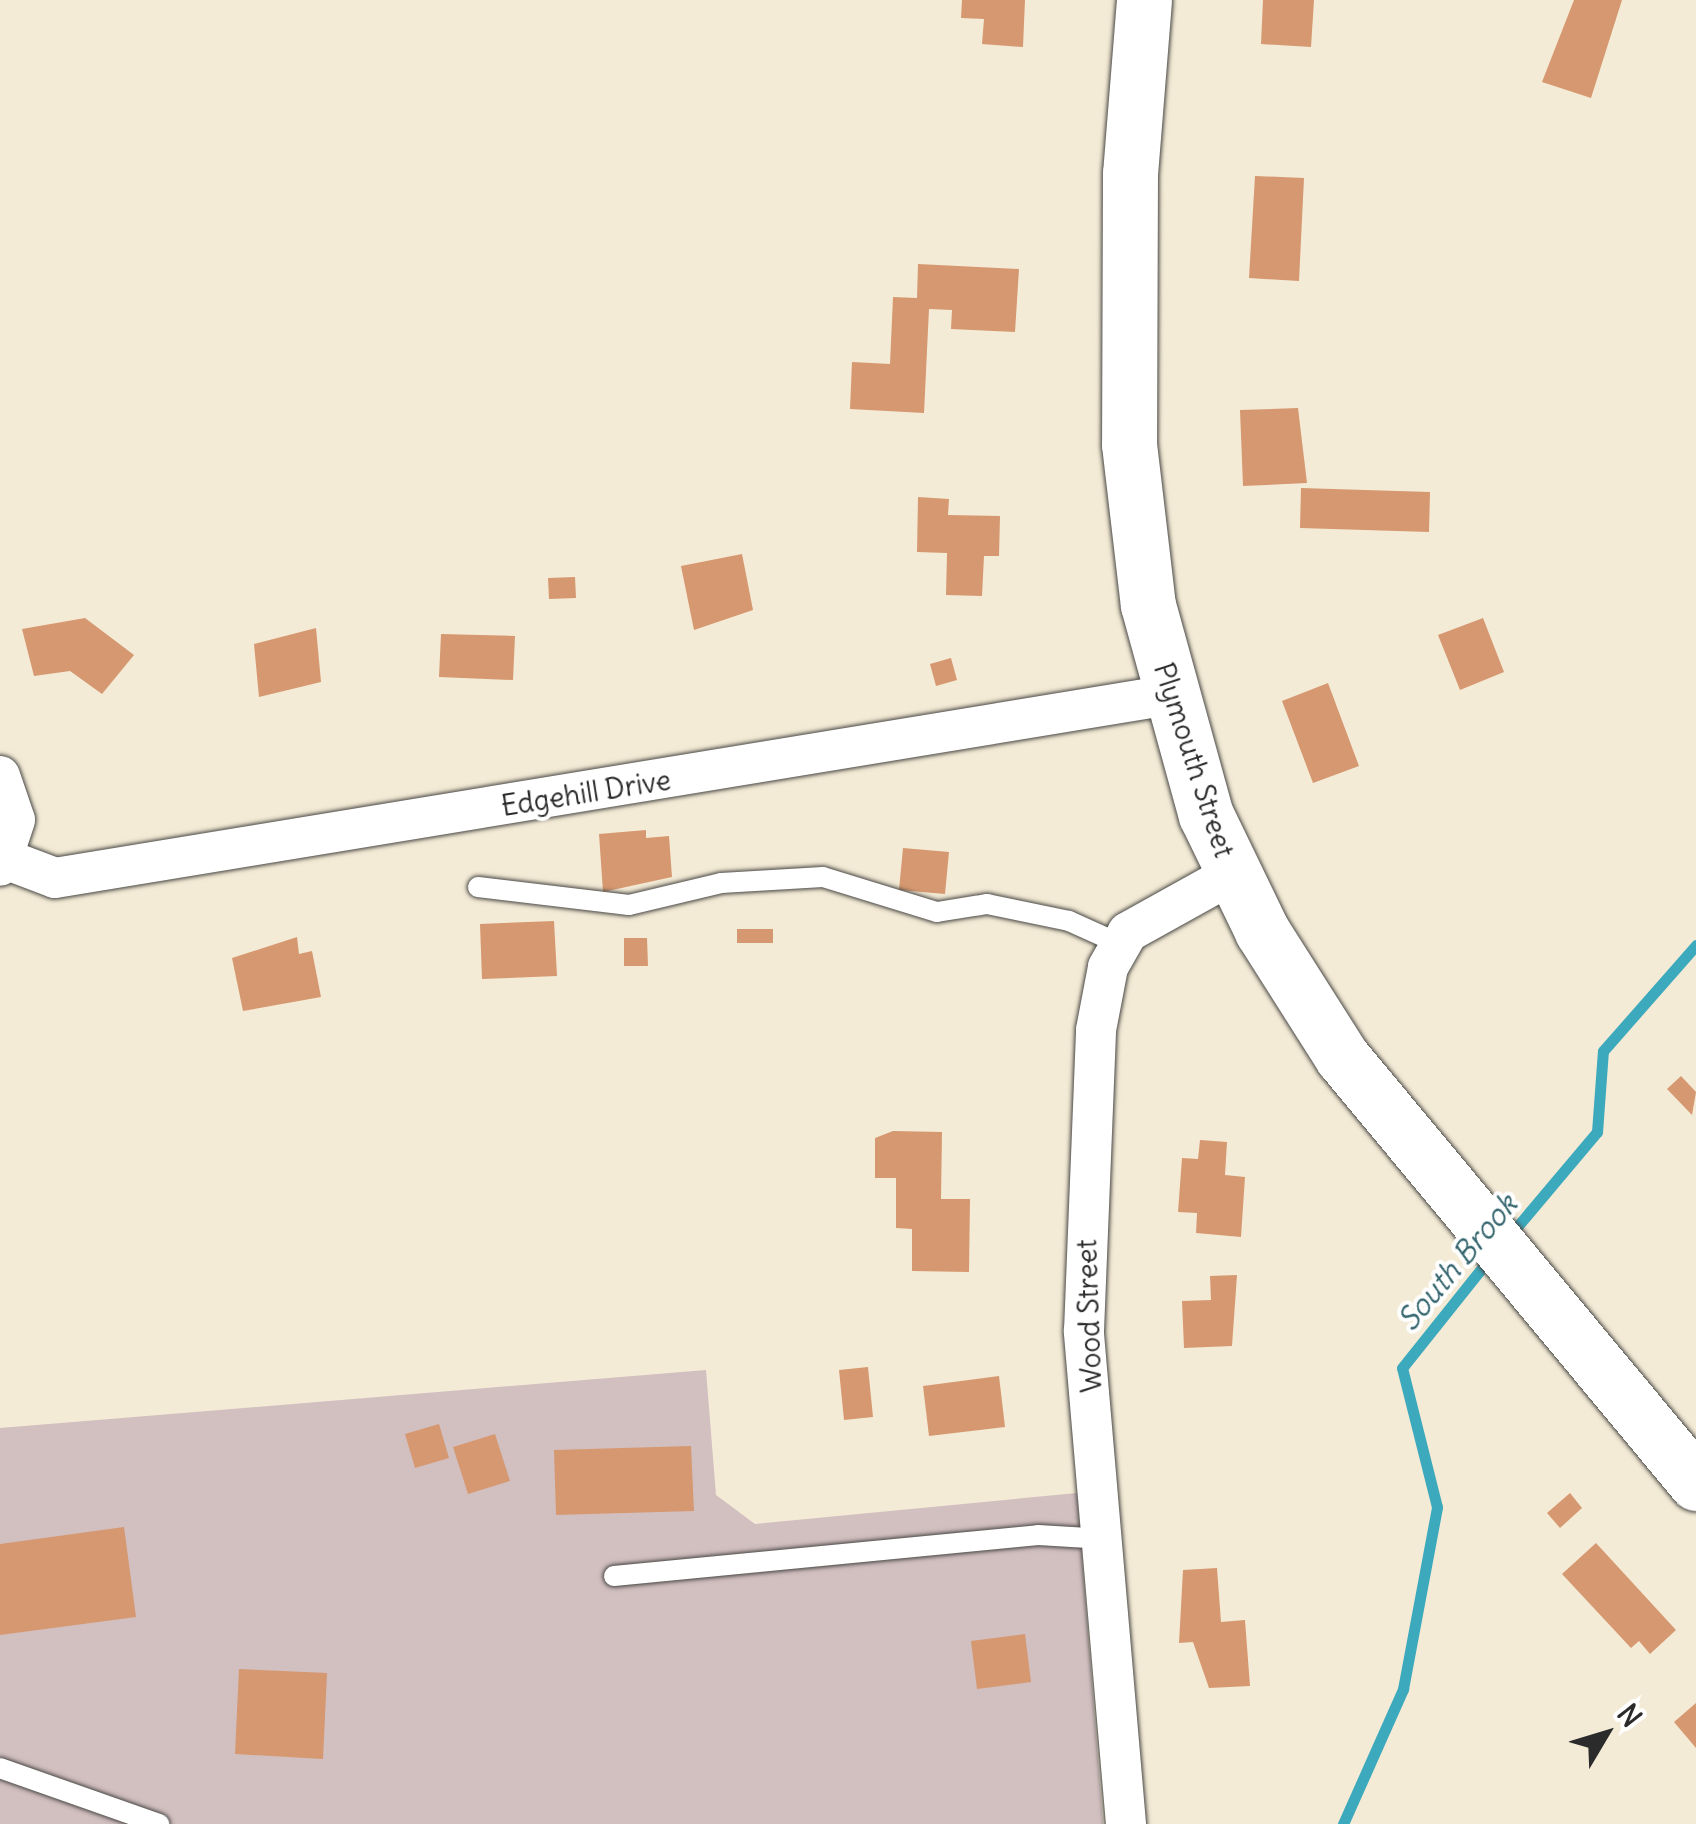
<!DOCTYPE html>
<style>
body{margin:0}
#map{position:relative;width:1696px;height:1824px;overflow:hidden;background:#f4ebd6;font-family:Delius,sans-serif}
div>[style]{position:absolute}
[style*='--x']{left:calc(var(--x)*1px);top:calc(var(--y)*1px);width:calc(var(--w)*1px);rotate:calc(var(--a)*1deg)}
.industrial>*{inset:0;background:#d2bfc0}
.stream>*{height:11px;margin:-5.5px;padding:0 5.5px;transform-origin:5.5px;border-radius:5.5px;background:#3da9bd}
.building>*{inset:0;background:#d69870}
.roads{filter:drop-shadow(0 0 2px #494845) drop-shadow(0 0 2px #494845)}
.lane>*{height:20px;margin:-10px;padding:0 10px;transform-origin:10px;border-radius:10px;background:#fff}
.street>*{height:40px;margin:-20px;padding:0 20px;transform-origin:20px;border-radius:20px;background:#fff}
.secondary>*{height:55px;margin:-27.5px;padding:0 27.5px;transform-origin:27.5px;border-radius:27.5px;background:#fff}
span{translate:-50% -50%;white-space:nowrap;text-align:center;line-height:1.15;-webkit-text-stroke:8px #fff;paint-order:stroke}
.street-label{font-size:28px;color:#2b2b2b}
.water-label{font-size:30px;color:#33646d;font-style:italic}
.north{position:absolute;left:1556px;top:1684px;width:100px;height:100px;-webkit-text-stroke:8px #fff;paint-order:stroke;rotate:52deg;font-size:28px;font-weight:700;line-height:40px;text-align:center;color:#2b2b2b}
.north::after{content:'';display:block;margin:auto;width:35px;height:45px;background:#2b2b2b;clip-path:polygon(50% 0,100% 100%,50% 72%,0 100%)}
</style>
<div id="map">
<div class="industrial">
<div style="clip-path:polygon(706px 1370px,716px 1495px,755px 1524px,1077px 1493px,1103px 1824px,0 1824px,0 1428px)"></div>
</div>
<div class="stream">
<div style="--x:1511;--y:1234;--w:133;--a:-49.9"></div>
<div style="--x:1597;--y:1132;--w:81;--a:-85.8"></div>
<div style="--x:1603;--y:1051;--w:141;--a:-48.7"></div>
<div style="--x:1343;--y:1824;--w:148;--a:-66"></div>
<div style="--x:1403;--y:1689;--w:185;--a:-79.4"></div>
<div style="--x:1437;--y:1507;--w:143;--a:-104.1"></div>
<div style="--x:1402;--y:1368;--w:139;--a:-51.4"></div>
</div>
<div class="building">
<div style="clip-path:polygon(962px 0,1025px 0,1023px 47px,982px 44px,984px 19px,961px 18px)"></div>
<div style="clip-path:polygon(1263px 0,1314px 0,1311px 47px,1261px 44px)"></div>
<div style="clip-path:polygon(1574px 0,1622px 0,1591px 98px,1542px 82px)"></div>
<div style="clip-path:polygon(1255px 176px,1304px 178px,1299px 281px,1249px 278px)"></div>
<div style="clip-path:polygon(918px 264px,1019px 269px,1015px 332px,951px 329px,952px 310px,929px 309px,924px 413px,850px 409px,852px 362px,890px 364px,893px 297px,917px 298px)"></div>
<div style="clip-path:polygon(1298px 408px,1307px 483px,1243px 486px,1240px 410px)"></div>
<div style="clip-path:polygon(1301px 488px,1430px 492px,1429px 532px,1300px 528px)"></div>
<div style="clip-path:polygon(918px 497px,949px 499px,948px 515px,1000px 516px,999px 556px,984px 556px,982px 596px,946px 595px,947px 553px,917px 552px)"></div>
<div style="clip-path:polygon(742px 554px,753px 610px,694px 630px,681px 566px)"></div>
<div style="clip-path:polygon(575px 577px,576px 598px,549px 599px,548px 578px)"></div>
<div style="clip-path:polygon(85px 618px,134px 655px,102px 694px,70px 671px,34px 676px,22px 629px)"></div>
<div style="clip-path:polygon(1483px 618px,1504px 672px,1460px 690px,1438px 635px)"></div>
<div style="clip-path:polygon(316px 628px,321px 682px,259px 697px,254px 644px)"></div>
<div style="clip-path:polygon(441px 634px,515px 636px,513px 680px,439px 677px)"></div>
<div style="clip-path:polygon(951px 658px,957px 680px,936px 686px,930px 664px)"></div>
<div style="clip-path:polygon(1328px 683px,1359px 766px,1313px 783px,1282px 701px)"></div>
<div style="clip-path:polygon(646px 830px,646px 838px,669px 836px,672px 877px,603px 892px,599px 834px)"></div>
<div style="clip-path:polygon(903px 848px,949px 852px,945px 894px,899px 890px)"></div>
<div style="clip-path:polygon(554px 921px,557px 976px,482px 979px,480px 924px)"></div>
<div style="clip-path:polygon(737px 929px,773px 929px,773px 943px,737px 943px)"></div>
<div style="clip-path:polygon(297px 937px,299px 954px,312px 951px,321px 997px,243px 1011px,232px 958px)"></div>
<div style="clip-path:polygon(624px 938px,647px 938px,648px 966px,624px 966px)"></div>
<div style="clip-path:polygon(1681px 1076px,1696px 1092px,1692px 1115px,1667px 1089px)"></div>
<div style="clip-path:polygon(893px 1131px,942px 1132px,941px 1199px,970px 1199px,969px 1272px,912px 1271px,912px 1229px,896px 1228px,896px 1178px,875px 1178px,875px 1138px)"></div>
<div style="clip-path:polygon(1200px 1140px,1227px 1142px,1225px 1175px,1245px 1177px,1241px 1237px,1196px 1233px,1197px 1213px,1178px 1212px,1182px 1158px,1198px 1159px)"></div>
<div style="clip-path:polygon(1237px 1275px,1232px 1346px,1184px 1348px,1182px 1301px,1211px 1300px,1210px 1276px)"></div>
<div style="clip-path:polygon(868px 1367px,873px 1417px,844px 1420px,839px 1370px)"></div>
<div style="clip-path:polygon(999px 1376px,1005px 1427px,929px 1436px,923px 1386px)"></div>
<div style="clip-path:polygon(439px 1424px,449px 1458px,415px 1468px,405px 1434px)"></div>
<div style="clip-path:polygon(495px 1434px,510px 1481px,468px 1494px,453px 1447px)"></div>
<div style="clip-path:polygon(691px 1446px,694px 1511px,556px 1515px,554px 1450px)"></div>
<div style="clip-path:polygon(1570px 1493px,1582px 1508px,1560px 1528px,1547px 1513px)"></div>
<div style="clip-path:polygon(124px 1527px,136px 1617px,0 1635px,0 1544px)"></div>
<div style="clip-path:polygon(1596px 1543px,1676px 1630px,1650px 1654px,1639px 1641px,1631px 1648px,1562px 1574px)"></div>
<div style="clip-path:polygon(1217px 1568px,1221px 1622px,1245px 1620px,1250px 1686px,1209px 1688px,1193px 1642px,1179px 1643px,1183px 1570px)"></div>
<div style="clip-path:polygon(1025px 1634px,1031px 1682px,977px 1689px,971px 1641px)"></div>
<div style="clip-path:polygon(239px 1669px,327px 1673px,323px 1759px,235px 1754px)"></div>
<div style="clip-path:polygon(1696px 1703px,1696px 1748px,1674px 1722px)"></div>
</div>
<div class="roads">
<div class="lane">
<div style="--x:478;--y:887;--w:152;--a:6.8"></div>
<div style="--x:629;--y:905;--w:95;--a:-13.4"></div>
<div style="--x:721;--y:883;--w:102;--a:-3.4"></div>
<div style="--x:823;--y:877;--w:119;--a:17.1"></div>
<div style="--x:937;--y:912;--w:51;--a:-9.1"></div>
<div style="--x:987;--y:904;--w:84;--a:11.7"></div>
<div style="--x:1069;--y:921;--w:56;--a:24.3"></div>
<div style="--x:614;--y:1576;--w:426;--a:-5.5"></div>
<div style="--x:1038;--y:1535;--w:67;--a:3.4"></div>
<div style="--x:0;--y:1768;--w:169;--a:19.4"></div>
</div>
<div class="street">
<div style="--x:0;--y:776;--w:46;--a:71.2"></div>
<div style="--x:15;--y:820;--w:48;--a:108.1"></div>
<div style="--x:5;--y:859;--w:53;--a:20.8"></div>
<div style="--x:55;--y:878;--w:1129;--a:-9.33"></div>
<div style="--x:1126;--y:1824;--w:495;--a:-94.9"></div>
<div style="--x:1084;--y:1331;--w:301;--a:-87.7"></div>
<div style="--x:1096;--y:1030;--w:64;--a:-79.2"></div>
<div style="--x:1108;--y:967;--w:40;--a:-60.3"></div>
<div style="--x:1128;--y:932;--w:118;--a:-29"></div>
</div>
<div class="secondary">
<div style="--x:1144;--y:0;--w:174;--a:94.6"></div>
<div style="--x:1130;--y:173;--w:271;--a:90.2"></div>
<div style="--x:1129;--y:444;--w:162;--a:83.3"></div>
<div style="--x:1148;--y:605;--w:218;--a:74.6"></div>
<div style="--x:1206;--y:815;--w:129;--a:64.2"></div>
<div style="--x:1262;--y:931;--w:149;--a:57.6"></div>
<div style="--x:1342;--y:1057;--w:554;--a:50.27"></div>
</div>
</div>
<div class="street-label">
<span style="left:1194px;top:760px;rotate:72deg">Plymouth Street</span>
<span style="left:586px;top:793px;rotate:-9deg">Edgehill Drive</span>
<span style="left:1089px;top:1316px;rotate:-92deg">Wood Street</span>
</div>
<div class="water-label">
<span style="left:1457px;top:1262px;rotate:-50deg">South Brook</span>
</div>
<div class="north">N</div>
</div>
